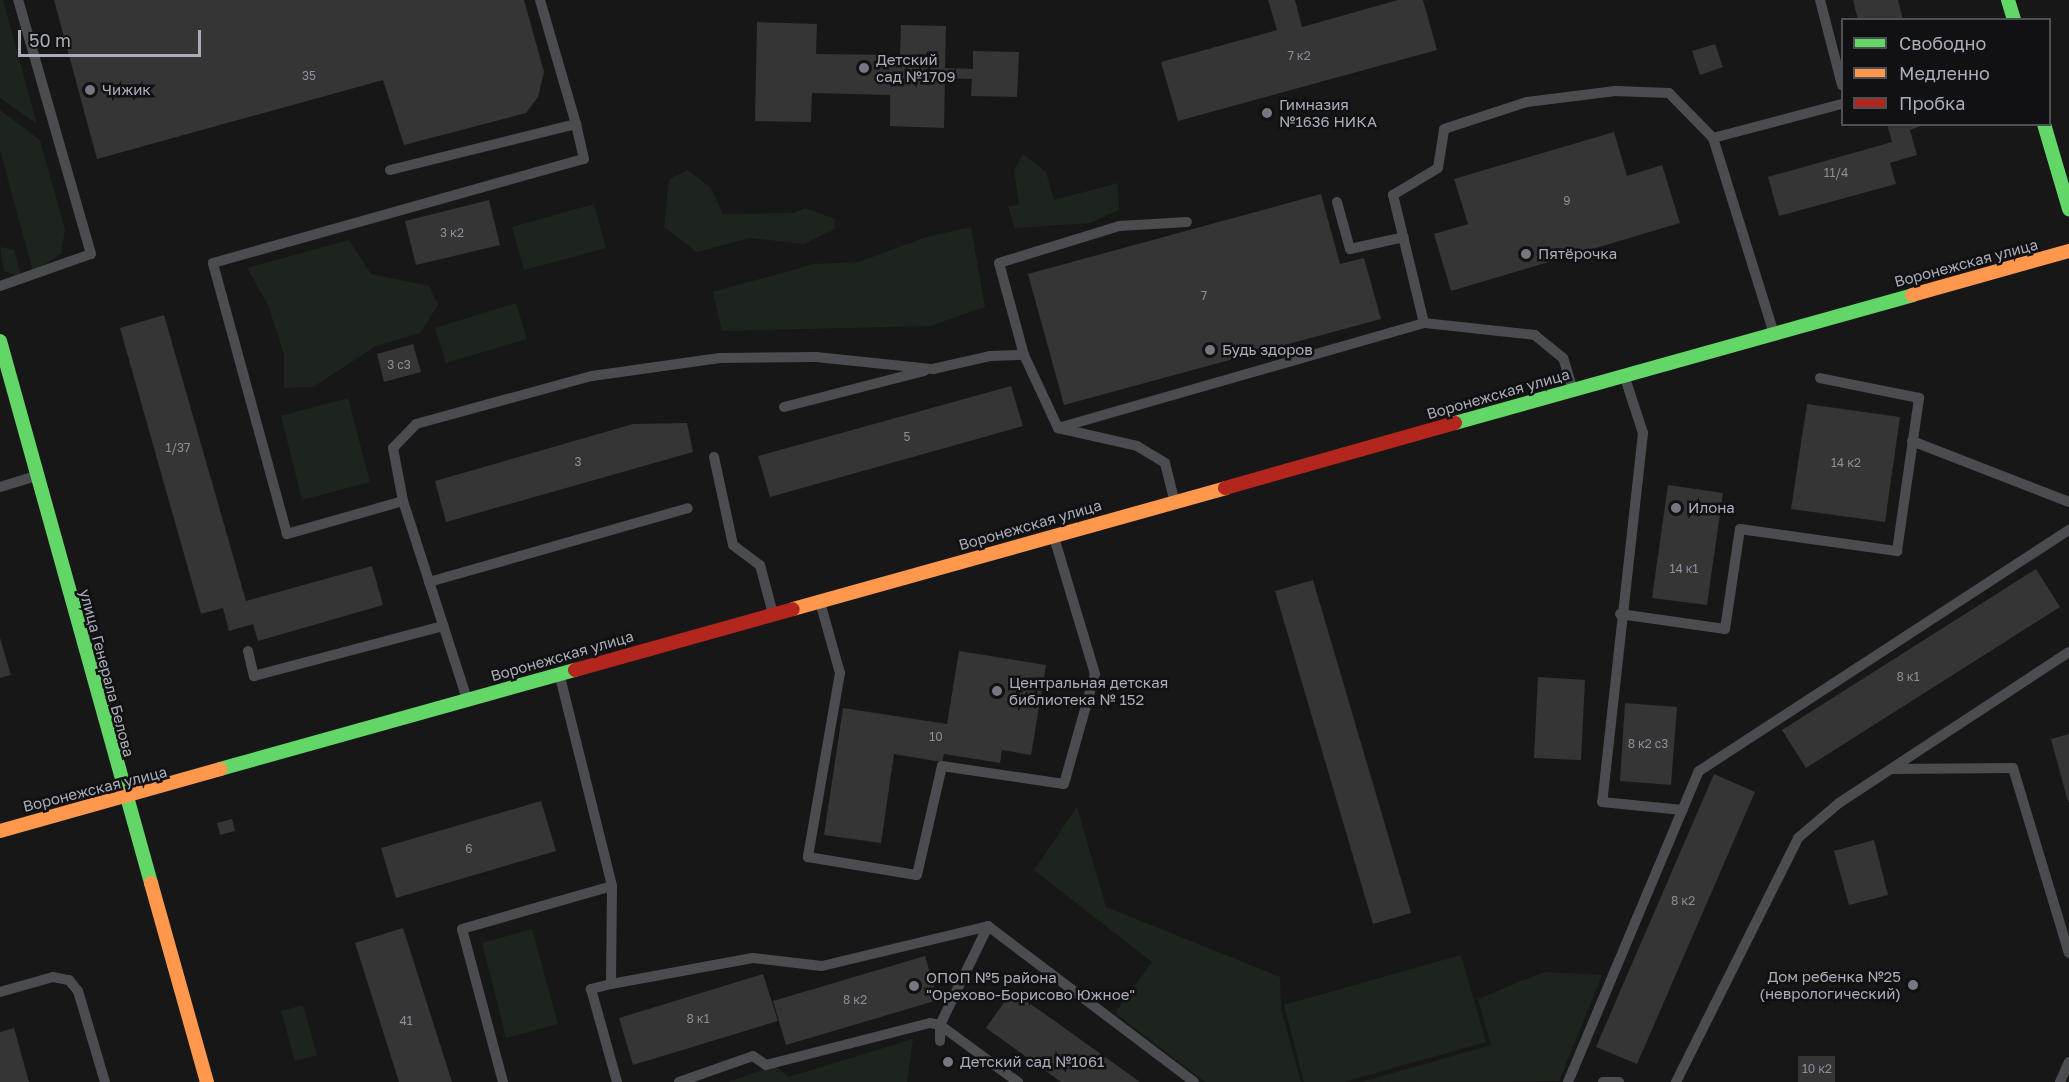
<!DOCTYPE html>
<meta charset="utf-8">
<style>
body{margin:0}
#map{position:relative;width:2069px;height:1082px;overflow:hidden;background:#171717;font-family:"Golos Text",sans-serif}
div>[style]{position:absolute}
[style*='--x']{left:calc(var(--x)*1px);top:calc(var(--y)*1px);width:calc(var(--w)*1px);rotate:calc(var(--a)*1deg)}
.green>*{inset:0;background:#1d241e}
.building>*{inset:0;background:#353536}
.lane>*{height:10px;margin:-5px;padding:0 5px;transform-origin:5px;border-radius:5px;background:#4b4c50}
.fast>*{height:14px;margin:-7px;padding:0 7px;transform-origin:7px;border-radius:7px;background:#63d668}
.slow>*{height:14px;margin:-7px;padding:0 7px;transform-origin:7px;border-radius:7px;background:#ff974d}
.jam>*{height:14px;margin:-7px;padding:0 7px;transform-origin:7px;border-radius:7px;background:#b3261e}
.dots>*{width:16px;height:16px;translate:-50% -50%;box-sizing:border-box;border:3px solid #111113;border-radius:50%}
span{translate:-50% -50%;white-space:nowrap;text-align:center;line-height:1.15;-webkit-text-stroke:5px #111113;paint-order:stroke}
.number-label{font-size:12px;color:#8b8f98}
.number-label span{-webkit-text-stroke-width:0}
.poi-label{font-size:15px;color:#a8adb8}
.left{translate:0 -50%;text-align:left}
.right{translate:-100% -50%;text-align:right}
.street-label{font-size:15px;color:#a8adb8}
.legend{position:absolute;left:1841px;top:18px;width:210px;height:108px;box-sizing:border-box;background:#111113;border:2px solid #4d4f55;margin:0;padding:8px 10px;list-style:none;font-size:18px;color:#a8adb8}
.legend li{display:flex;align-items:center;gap:12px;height:30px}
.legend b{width:30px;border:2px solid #4d4f55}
.scale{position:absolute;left:18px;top:30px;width:183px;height:27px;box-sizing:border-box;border:3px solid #a8adb8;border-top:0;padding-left:8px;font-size:18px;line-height:21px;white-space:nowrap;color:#a8adb8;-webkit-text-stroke:4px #111113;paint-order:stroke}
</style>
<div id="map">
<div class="green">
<div style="clip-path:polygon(0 0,3px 0,37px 124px,0 98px)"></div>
<div style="clip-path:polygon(0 110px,40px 140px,65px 230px,61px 254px,33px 272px,0 150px)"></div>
<div style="clip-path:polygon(1023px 154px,1046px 172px,1054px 200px,1118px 183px,1119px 210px,1090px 223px,1015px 228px,1008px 206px,1019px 205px,1014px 170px)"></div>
<div style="clip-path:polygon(688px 170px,711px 188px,723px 214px,793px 213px,805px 208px,835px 219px,835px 229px,804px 244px,750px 238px,697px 252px,664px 227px,669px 179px)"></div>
<div style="clip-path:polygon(594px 204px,606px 248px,524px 270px,512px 227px)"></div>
<div style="clip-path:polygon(971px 227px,985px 307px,930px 326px,722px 331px,713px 292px,814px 264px,859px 262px,926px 237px)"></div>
<div style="clip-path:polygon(349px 240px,371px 274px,429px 286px,438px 305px,420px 333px,376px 346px,313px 387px,284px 388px,284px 354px,268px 305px,247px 268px)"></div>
<div style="clip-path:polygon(0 247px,14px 250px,22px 278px,4px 271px)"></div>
<div style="clip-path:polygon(516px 303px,527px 339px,446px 363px,435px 328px)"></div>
<div style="clip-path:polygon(348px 398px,370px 482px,302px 500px,281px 416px)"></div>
<div style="clip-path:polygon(1077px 807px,1106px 907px,1280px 977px,1281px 1009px,1301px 1082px,1205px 1082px,1115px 1013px,1152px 962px,1034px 870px)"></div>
<div style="clip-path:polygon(532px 929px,558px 1024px,506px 1038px,482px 943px)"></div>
<div style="clip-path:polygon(1461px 955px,1486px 1042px,1344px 1082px,1304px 1082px,1284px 1005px)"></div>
<div style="clip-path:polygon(1544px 972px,1602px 975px,1559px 1081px,1361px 1082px,1491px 1045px,1478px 999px)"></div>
<div style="clip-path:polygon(303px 1005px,317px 1055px,295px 1061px,281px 1011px)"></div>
<div style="clip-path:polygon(913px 1039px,907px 1082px,728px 1082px,774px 1066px,789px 1077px)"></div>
</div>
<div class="building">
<div style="clip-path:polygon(54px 0,524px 0,544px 72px,538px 97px,526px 113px,404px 145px,383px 80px,97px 159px)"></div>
<div style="clip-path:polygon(1268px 0,1295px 0,1302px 27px,1398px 0,1423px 0,1437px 50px,1178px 121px,1161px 62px,1277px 30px)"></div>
<div style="clip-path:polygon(1853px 0,1898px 0,1903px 20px,1858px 20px)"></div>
<div style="clip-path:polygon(757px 22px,817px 24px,816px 54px,900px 55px,901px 25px,946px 26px,945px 68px,973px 69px,973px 51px,1019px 52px,1017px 97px,971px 96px,972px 79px,945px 78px,944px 128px,890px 126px,890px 95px,812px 93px,811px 122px,755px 121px)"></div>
<div style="clip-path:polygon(1715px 44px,1723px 67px,1700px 75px,1692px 51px)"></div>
<div style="clip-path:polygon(1887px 124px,1926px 124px,1910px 130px,1917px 155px,1890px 163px,1896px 184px,1779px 216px,1768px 177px,1892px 142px)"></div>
<div style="clip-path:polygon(1614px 132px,1627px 176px,1662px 165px,1680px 223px,1451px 291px,1434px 234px,1468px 224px,1454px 179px)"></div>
<div style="clip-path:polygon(1321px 194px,1340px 264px,1364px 258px,1381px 319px,1064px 405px,1028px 274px)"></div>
<div style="clip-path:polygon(489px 200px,500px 245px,416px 265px,405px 221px)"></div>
<div style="clip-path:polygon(164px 315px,246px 601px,372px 566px,383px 605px,258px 641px,253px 624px,229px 631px,223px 608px,201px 614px,120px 328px)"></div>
<div style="clip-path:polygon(413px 344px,421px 372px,384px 382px,377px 354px)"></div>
<div style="clip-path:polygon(1011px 386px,1023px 426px,770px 497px,758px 456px)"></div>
<div style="clip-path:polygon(1807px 404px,1900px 417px,1885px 522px,1791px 509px)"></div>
<div style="clip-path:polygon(687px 423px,693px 452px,446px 522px,435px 481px,633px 424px)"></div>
<div style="clip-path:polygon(1668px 485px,1723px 493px,1707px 605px,1652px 598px)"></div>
<div style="clip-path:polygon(2036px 569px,2060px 607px,1806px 768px,1782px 730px)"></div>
<div style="clip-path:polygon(1313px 580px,1411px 913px,1373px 924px,1275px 591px)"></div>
<div style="clip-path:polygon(0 638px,11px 675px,0 678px)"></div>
<div style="clip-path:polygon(959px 651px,1046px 665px,1031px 755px,1002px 750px,1000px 763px,944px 754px,942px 762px,894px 754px,881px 843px,824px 835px,843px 708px,947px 724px)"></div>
<div style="clip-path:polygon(1538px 677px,1585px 680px,1581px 760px,1534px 758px)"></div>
<div style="clip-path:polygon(1625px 703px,1677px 707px,1671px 785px,1620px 781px)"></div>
<div style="clip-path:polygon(2069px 734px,2069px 802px,2068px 802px,2051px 739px)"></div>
<div style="clip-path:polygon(1714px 774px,1755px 792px,1637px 1064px,1596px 1047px)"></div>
<div style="clip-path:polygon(541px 801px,556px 851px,396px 898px,381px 848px)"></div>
<div style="clip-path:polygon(232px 819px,235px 831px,220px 835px,217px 823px)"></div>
<div style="clip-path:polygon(1874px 840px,1888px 895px,1849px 905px,1834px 851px)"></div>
<div style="clip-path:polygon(403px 928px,452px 1082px,399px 1082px,355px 943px)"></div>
<div style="clip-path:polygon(925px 956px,938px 1000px,786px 1045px,773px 1001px)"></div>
<div style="clip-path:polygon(763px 974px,778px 1021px,633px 1065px,619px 1018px)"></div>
<div style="clip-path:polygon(1012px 991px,1049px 1017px,1140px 1082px,1061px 1082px,986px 1028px)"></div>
<div style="clip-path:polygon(14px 1028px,29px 1082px,0 1082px,0 1032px)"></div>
<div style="clip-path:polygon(1798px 1056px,1835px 1056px,1835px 1082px,1798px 1082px)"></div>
</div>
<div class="lane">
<div style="--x:1820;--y:0;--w:88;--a:75.5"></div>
<div style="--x:1713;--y:138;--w:133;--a:-14.8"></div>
<div style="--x:390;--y:170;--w:192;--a:-13.9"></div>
<div style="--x:576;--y:124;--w:129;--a:-106.2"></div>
<div style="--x:1337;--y:202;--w:49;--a:74.5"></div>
<div style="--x:1350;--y:249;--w:55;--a:-12.5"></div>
<div style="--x:0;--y:286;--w:96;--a:-19.4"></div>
<div style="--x:91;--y:254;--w:264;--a:-106"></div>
<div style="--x:1024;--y:355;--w:95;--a:-105.2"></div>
<div style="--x:999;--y:263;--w:126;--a:-17.1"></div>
<div style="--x:1119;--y:226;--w:68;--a:-3.4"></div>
<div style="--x:1625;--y:378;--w:58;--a:71.9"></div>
<div style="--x:1643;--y:433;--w:371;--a:96.3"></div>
<div style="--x:1602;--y:802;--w:81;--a:5.6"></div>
<div style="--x:1572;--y:387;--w:30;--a:-107"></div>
<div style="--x:1563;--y:358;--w:36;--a:-141"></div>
<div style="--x:1535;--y:335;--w:112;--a:-173.8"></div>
<div style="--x:1424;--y:323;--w:132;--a:-103.6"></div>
<div style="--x:1393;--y:195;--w:52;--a:-31"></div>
<div style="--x:1438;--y:168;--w:39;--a:-81"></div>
<div style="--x:1444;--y:129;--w:87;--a:-18"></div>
<div style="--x:1527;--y:102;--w:89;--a:-7.1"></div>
<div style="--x:1615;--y:91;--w:54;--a:2.1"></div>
<div style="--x:1669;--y:93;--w:63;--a:45.6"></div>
<div style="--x:1713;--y:138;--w:202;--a:72.7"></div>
<div style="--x:784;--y:407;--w:145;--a:-14.4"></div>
<div style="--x:1058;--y:428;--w:381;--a:-16"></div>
<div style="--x:1912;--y:441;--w:168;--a:21.2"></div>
<div style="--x:714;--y:457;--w:90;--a:77.8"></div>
<div style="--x:733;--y:545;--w:34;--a:37"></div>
<div style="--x:760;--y:565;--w:51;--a:75.1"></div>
<div style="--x:0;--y:487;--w:39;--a:-17"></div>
<div style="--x:403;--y:501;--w:54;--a:-100.7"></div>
<div style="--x:393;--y:448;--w:33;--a:-46"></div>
<div style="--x:416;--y:424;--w:182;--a:-15.3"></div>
<div style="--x:592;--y:376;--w:129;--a:-8"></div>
<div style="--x:720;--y:358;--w:96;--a:-0.6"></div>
<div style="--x:816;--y:357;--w:118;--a:5.9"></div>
<div style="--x:933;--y:369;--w:58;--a:-12.8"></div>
<div style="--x:990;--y:356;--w:34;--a:-2"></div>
<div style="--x:1024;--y:355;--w:81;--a:65"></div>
<div style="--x:1058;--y:428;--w:81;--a:12.8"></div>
<div style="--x:1137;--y:446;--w:33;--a:31"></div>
<div style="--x:1165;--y:463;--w:38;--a:76"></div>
<div style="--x:429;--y:582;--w:269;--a:-15.9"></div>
<div style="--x:820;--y:602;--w:74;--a:74.3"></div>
<div style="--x:840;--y:673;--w:187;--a:99.9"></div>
<div style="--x:808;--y:857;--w:110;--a:9.4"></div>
<div style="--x:917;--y:875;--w:112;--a:-77.1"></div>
<div style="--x:942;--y:766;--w:123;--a:8.4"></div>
<div style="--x:1064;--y:784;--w:114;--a:-74.3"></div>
<div style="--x:1095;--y:674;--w:143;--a:-106.7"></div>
<div style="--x:1620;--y:614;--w:106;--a:8.1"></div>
<div style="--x:1725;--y:629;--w:101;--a:-81.5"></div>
<div style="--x:1740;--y:529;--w:159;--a:8"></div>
<div style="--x:1897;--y:551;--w:155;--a:-81.8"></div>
<div style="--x:1919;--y:398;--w:101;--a:-168.6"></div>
<div style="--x:248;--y:651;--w:26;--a:77"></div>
<div style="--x:254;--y:676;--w:196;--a:-14.8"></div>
<div style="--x:560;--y:677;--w:215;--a:76"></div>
<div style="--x:612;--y:886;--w:98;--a:90.6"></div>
<div style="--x:611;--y:984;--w:144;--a:-10.4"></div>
<div style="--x:753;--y:958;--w:69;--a:6.6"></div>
<div style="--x:822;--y:966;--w:171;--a:-13.5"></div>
<div style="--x:988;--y:926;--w:258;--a:37.1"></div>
<div style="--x:467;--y:699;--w:208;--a:-107.9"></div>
<div style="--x:403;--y:501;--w:121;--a:164.1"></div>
<div style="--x:287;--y:534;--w:281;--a:-105.3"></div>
<div style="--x:213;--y:263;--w:385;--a:-15.7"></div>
<div style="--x:584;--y:159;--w:36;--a:-103"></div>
<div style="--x:1892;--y:769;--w:121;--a:-0.5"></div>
<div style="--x:2013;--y:768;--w:193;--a:73.2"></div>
<div style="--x:611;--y:984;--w:21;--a:166"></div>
<div style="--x:591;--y:989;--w:97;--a:74.4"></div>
<div style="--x:0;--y:992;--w:55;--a:-15.8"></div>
<div style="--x:53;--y:977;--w:16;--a:11"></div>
<div style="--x:69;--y:980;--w:14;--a:51"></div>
<div style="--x:78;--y:991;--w:95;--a:73.5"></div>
<div style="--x:940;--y:1041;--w:16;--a:-90"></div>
<div style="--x:940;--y:1025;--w:110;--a:-64.1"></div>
<div style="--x:503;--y:1082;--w:158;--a:-105"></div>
<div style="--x:462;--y:929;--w:156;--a:-16"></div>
<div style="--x:679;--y:1082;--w:78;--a:-19.4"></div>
<div style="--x:753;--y:1056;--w:16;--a:35"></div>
<div style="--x:766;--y:1065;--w:169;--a:-14.4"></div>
<div style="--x:930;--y:1023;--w:10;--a:11"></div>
<div style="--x:940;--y:1025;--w:97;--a:36.2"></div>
<div style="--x:1568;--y:1082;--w:337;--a:-67.2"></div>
<div style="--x:1699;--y:771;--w:442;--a:-33.1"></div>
<div style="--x:1603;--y:1082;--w:16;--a:0"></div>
<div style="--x:1676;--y:1082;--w:273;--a:-63.4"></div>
<div style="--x:1798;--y:838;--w:54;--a:-40.5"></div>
<div style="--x:1839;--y:803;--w:275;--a:-33.3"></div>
<div style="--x:2060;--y:1082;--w:22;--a:-66"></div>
</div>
<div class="fast">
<div style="--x:2008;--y:0;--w:21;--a:73"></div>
<div style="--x:2044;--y:124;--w:89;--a:73.6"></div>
<div style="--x:0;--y:341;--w:563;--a:74.43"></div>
<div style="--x:1455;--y:423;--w:475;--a:-15.6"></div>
<div style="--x:220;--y:769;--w:369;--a:-15.6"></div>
</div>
<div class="slow">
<div style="--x:1912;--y:295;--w:163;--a:-15.7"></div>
<div style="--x:793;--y:609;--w:449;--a:-15.6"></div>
<div style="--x:0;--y:831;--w:229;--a:-15.7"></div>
<div style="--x:151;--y:883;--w:207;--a:74.3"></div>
</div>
<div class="jam">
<div style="--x:1225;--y:488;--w:239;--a:-15.8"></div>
<div style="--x:575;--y:670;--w:226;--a:-15.6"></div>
</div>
<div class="dots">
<div style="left:864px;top:68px;background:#757880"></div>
<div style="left:90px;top:90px;background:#757880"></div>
<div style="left:1267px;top:113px;background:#757880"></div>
<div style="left:1526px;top:254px;background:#757880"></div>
<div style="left:1210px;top:350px;background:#757880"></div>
<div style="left:1676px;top:508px;background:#757880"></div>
<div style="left:997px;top:691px;background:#757880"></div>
<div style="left:1913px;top:985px;background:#757880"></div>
<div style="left:914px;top:986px;background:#757880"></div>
<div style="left:948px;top:1062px;background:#757880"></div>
</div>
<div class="number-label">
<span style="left:1299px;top:56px">7 к2</span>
<span style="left:309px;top:76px">35</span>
<span style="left:1836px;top:173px">11/4</span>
<span style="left:1567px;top:201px">9</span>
<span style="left:452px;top:233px">3 к2</span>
<span style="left:1204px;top:296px">7</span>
<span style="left:399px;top:365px">3 с3</span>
<span style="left:907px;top:437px">5</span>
<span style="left:178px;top:448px">1/37</span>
<span style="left:578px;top:462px">3</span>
<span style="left:1846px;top:463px">14 к2</span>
<span style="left:1684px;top:569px">14 к1</span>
<span style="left:1908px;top:677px">8 к1</span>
<span style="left:936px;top:737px">10</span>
<span style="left:1648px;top:744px">8 к2 с3</span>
<span style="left:469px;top:849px">6</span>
<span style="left:1683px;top:901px">8 к2</span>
<span style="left:855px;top:1000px">8 к2</span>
<span style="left:698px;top:1019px">8 к1</span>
<span style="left:406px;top:1021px">41</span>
<span style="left:1817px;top:1069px">10 к2</span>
</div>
<div class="poi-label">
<span class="left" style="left:876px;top:68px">Детский<br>сад №1709</span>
<span class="left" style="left:102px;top:90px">Чижик</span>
<span class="left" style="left:1279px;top:113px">Гимназия<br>№1636 НИКА</span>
<span class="left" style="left:1538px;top:254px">Пятёрочка</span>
<span class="left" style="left:1222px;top:350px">Будь здоров</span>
<span class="left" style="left:1688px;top:508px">Илона</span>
<span class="left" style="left:1009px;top:691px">Центральная детская<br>библиотека № 152</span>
<span class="right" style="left:1901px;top:985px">Дом ребенка №25<br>(неврологический)</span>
<span class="left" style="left:926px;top:986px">ОПОП №5 района<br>"Орехово-Борисово Южное"</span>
<span class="left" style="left:960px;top:1062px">Детский сад №1061</span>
</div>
<div class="street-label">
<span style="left:1966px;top:263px;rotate:-15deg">Воронежская улица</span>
<span style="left:1498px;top:394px;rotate:-16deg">Воронежская улица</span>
<span style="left:1030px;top:525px;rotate:-16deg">Воронежская улица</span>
<span style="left:562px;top:656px;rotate:-16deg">Воронежская улица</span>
<span style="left:107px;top:673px;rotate:75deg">улица Генерала Белова</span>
<span style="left:95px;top:789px;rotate:-14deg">Воронежская улица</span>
</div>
<ul class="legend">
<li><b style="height:8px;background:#63d668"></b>Свободно</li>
<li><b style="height:8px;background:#ff974d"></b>Медленно</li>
<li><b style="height:8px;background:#b3261e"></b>Пробка</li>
</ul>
<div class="scale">50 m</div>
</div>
